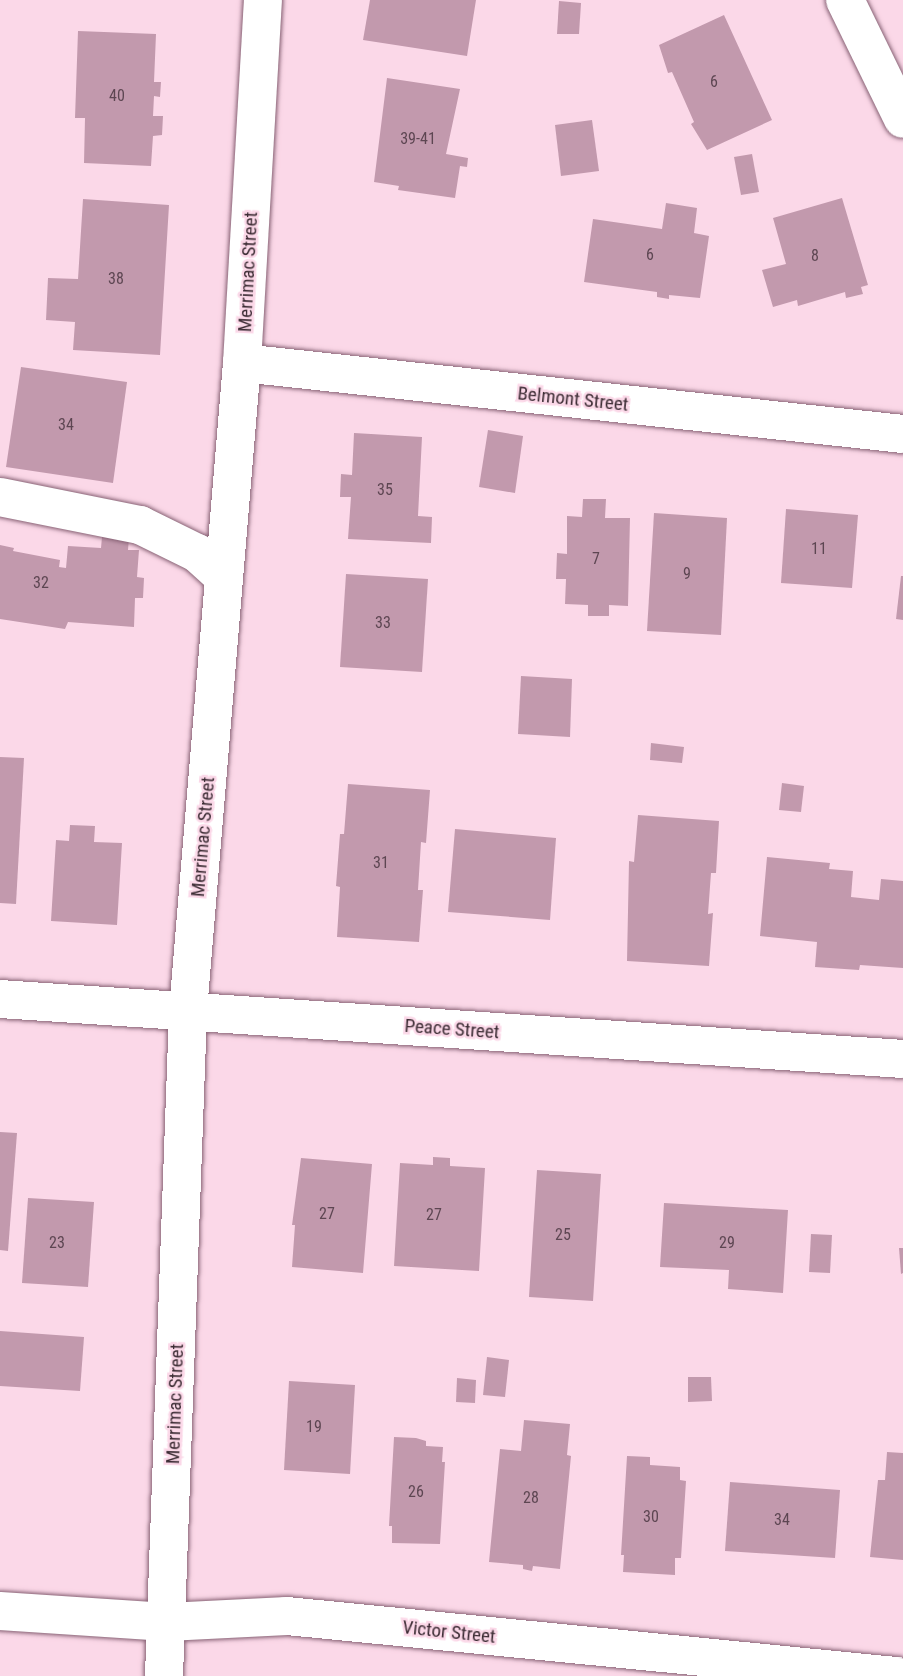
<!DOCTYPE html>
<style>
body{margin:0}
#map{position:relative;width:903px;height:1676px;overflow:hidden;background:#fbd8e8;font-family:"Roboto Condensed",sans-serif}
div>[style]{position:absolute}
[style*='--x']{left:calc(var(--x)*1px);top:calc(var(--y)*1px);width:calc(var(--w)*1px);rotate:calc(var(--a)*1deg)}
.building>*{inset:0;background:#c299ad}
.roads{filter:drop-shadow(0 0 2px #886275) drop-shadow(0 0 2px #886275)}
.minor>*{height:38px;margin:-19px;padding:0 19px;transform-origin:19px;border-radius:19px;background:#fff}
span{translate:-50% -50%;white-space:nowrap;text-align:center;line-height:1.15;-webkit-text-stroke:5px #fbd8e8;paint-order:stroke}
.number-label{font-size:16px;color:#5d4652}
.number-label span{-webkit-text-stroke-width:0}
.street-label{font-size:19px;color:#3b2b33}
</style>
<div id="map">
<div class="building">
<div style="clip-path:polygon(370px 0,476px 0,467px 56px,363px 40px)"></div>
<div style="clip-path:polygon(559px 1px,581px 3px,579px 34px,557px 34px)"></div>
<div style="clip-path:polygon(724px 15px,772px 120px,707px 150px,691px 124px,694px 122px,672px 72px,668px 73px,659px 45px)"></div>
<div style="clip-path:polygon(78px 31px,156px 34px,154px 82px,161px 82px,160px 97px,154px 96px,153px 116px,163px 116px,162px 135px,153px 136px,151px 166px,84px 163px,85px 118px,75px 118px)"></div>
<div style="clip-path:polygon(387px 78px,460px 89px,446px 154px,468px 158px,467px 167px,460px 166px,455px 198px,398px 190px,399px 186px,374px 182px)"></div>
<div style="clip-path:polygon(592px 120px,599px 171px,561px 176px,555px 125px)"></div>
<div style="clip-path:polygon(752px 154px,759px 192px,741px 195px,734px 157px)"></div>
<div style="clip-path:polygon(842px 198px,868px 285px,861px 287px,863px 294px,846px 298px,845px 292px,798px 306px,797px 300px,773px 307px,762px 270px,786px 264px,773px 218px)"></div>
<div style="clip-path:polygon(83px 199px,169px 205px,160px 355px,73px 350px,75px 322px,46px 320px,48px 278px,78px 279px)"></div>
<div style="clip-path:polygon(666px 203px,697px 208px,694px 233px,709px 236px,700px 298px,669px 295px,669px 299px,657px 297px,657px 292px,584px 282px,593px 219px,662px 229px)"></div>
<div style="clip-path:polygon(21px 367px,127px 382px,113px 483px,6px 467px)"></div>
<div style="clip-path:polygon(488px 430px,523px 436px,515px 493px,479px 487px)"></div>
<div style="clip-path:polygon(354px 433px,422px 437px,418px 516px,432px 517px,431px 543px,348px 539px,351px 497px,340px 497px,341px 474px,352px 475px)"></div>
<div style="clip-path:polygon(583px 499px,606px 499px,605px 518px,630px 518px,628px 606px,609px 605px,609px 616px,588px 616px,588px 605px,565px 604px,566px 579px,556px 579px,557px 553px,567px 554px,567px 516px,582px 517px)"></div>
<div style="clip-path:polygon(786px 509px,858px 515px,852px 588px,781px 583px)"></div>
<div style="clip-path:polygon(654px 513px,727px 518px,721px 635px,647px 631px)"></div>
<div style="clip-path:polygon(102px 537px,129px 538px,128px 550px,139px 550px,137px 577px,144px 578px,143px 598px,135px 598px,134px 627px,68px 622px,65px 629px,0 619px,0 545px,14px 548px,13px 551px,60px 560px,59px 567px,66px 568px,68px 546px,101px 548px)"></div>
<div style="clip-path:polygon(346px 574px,428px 579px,422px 672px,340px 667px)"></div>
<div style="clip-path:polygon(901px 576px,903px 576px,903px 620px,896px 619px)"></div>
<div style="clip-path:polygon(521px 676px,572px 679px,570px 737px,518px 734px)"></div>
<div style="clip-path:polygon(651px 743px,684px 747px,682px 763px,650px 760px)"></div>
<div style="clip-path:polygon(0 757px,24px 758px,16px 904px,0 903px)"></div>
<div style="clip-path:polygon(782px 783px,804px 786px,801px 812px,779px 810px)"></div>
<div style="clip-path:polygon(348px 784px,430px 790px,426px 843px,421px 842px,418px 890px,423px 890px,419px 942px,337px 937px,340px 887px,336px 886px,340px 834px,344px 834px)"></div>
<div style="clip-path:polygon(638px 815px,719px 821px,716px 873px,711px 873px,708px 914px,713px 913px,709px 966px,627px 961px,629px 861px,634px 862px)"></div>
<div style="clip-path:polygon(70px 825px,95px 826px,94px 842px,122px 843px,117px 925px,51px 921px,56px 840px,69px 841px)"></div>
<div style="clip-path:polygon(455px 829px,556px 838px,550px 920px,448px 912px)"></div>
<div style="clip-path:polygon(767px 857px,830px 863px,829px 869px,853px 871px,851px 897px,879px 900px,881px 879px,903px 881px,903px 968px,860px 965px,859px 970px,815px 967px,817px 942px,760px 936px)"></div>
<div style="clip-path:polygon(0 1132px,17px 1133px,8px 1251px,0 1250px)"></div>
<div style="clip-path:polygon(433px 1157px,450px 1158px,450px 1166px,485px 1168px,479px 1271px,394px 1266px,400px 1163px,433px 1165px)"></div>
<div style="clip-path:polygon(301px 1158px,372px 1164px,363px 1273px,292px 1267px,295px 1225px,292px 1225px)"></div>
<div style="clip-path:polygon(537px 1170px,601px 1174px,593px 1301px,529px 1297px)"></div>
<div style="clip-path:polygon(28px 1198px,94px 1202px,88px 1287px,22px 1283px)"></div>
<div style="clip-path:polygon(664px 1203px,788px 1210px,783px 1293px,728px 1289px,729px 1270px,660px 1267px)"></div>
<div style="clip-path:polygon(811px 1234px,832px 1235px,830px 1273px,809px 1272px)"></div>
<div style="clip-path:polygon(899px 1248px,903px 1248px,903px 1273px,901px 1274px)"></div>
<div style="clip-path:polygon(0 1331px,84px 1337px,80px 1391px,0 1386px)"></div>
<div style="clip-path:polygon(487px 1357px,509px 1360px,505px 1397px,483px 1395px)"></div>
<div style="clip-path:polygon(688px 1377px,711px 1377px,712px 1401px,688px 1402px)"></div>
<div style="clip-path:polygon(457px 1378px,476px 1380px,475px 1403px,456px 1402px)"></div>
<div style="clip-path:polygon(289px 1381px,355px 1385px,350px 1474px,284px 1470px)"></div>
<div style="clip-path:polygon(524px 1420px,570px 1424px,567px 1455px,571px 1456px,560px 1569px,533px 1566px,532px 1571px,523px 1569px,523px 1565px,489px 1562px,500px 1449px,521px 1451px)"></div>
<div style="clip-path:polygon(394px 1437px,416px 1438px,426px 1441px,426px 1446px,443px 1447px,442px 1462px,445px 1462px,440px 1544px,392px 1543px,392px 1526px,389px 1526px)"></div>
<div style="clip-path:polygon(887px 1452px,903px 1453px,903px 1560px,870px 1557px,878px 1480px,885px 1480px)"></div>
<div style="clip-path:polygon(627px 1456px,650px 1457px,650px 1465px,680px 1467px,680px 1480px,686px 1481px,681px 1558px,675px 1558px,675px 1575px,623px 1572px,624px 1555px,621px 1555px)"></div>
<div style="clip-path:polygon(730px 1482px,840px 1490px,835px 1558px,725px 1551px)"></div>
</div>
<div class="roads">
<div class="minor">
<div style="--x:845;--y:0;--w:132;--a:64"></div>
<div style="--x:242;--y:363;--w:665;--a:6.13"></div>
<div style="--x:0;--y:497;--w:143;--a:11.3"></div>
<div style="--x:140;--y:525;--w:64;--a:26.2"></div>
<div style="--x:197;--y:553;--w:36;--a:42"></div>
<div style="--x:0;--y:999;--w:905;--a:3.8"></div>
<div style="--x:0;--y:1611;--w:167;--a:3.8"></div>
<div style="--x:167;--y:1622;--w:120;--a:-2.9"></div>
<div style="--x:287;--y:1616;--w:612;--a:5.63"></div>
<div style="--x:164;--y:1676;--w:665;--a:-87.93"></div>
<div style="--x:188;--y:1011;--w:650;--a:-85.24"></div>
<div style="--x:242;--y:363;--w:364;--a:-86.7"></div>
</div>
</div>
<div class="number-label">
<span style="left:714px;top:82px">6</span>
<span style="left:117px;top:96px">40</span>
<span style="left:418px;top:139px">39-41</span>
<span style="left:650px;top:255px">6</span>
<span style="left:815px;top:256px">8</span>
<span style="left:116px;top:279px">38</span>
<span style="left:66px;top:425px">34</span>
<span style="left:385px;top:490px">35</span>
<span style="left:819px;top:549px">11</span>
<span style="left:596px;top:559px">7</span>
<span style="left:687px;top:574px">9</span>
<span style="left:41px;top:583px">32</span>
<span style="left:383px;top:623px">33</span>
<span style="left:381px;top:863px">31</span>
<span style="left:327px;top:1214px">27</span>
<span style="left:434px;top:1215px">27</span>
<span style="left:563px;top:1235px">25</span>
<span style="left:57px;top:1243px">23</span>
<span style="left:727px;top:1243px">29</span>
<span style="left:314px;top:1427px">19</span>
<span style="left:416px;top:1492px">26</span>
<span style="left:531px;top:1498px">28</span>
<span style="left:651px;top:1517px">30</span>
<span style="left:782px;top:1520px">34</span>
</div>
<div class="street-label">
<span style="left:248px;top:272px;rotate:-87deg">Merrimac Street</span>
<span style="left:573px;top:399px;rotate:6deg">Belmont Street</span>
<span style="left:203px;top:837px;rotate:-85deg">Merrimac Street</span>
<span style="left:452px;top:1029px;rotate:4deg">Peace Street</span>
<span style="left:175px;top:1404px;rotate:-88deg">Merrimac Street</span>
<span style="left:449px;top:1632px;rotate:6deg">Victor Street</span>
</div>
</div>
